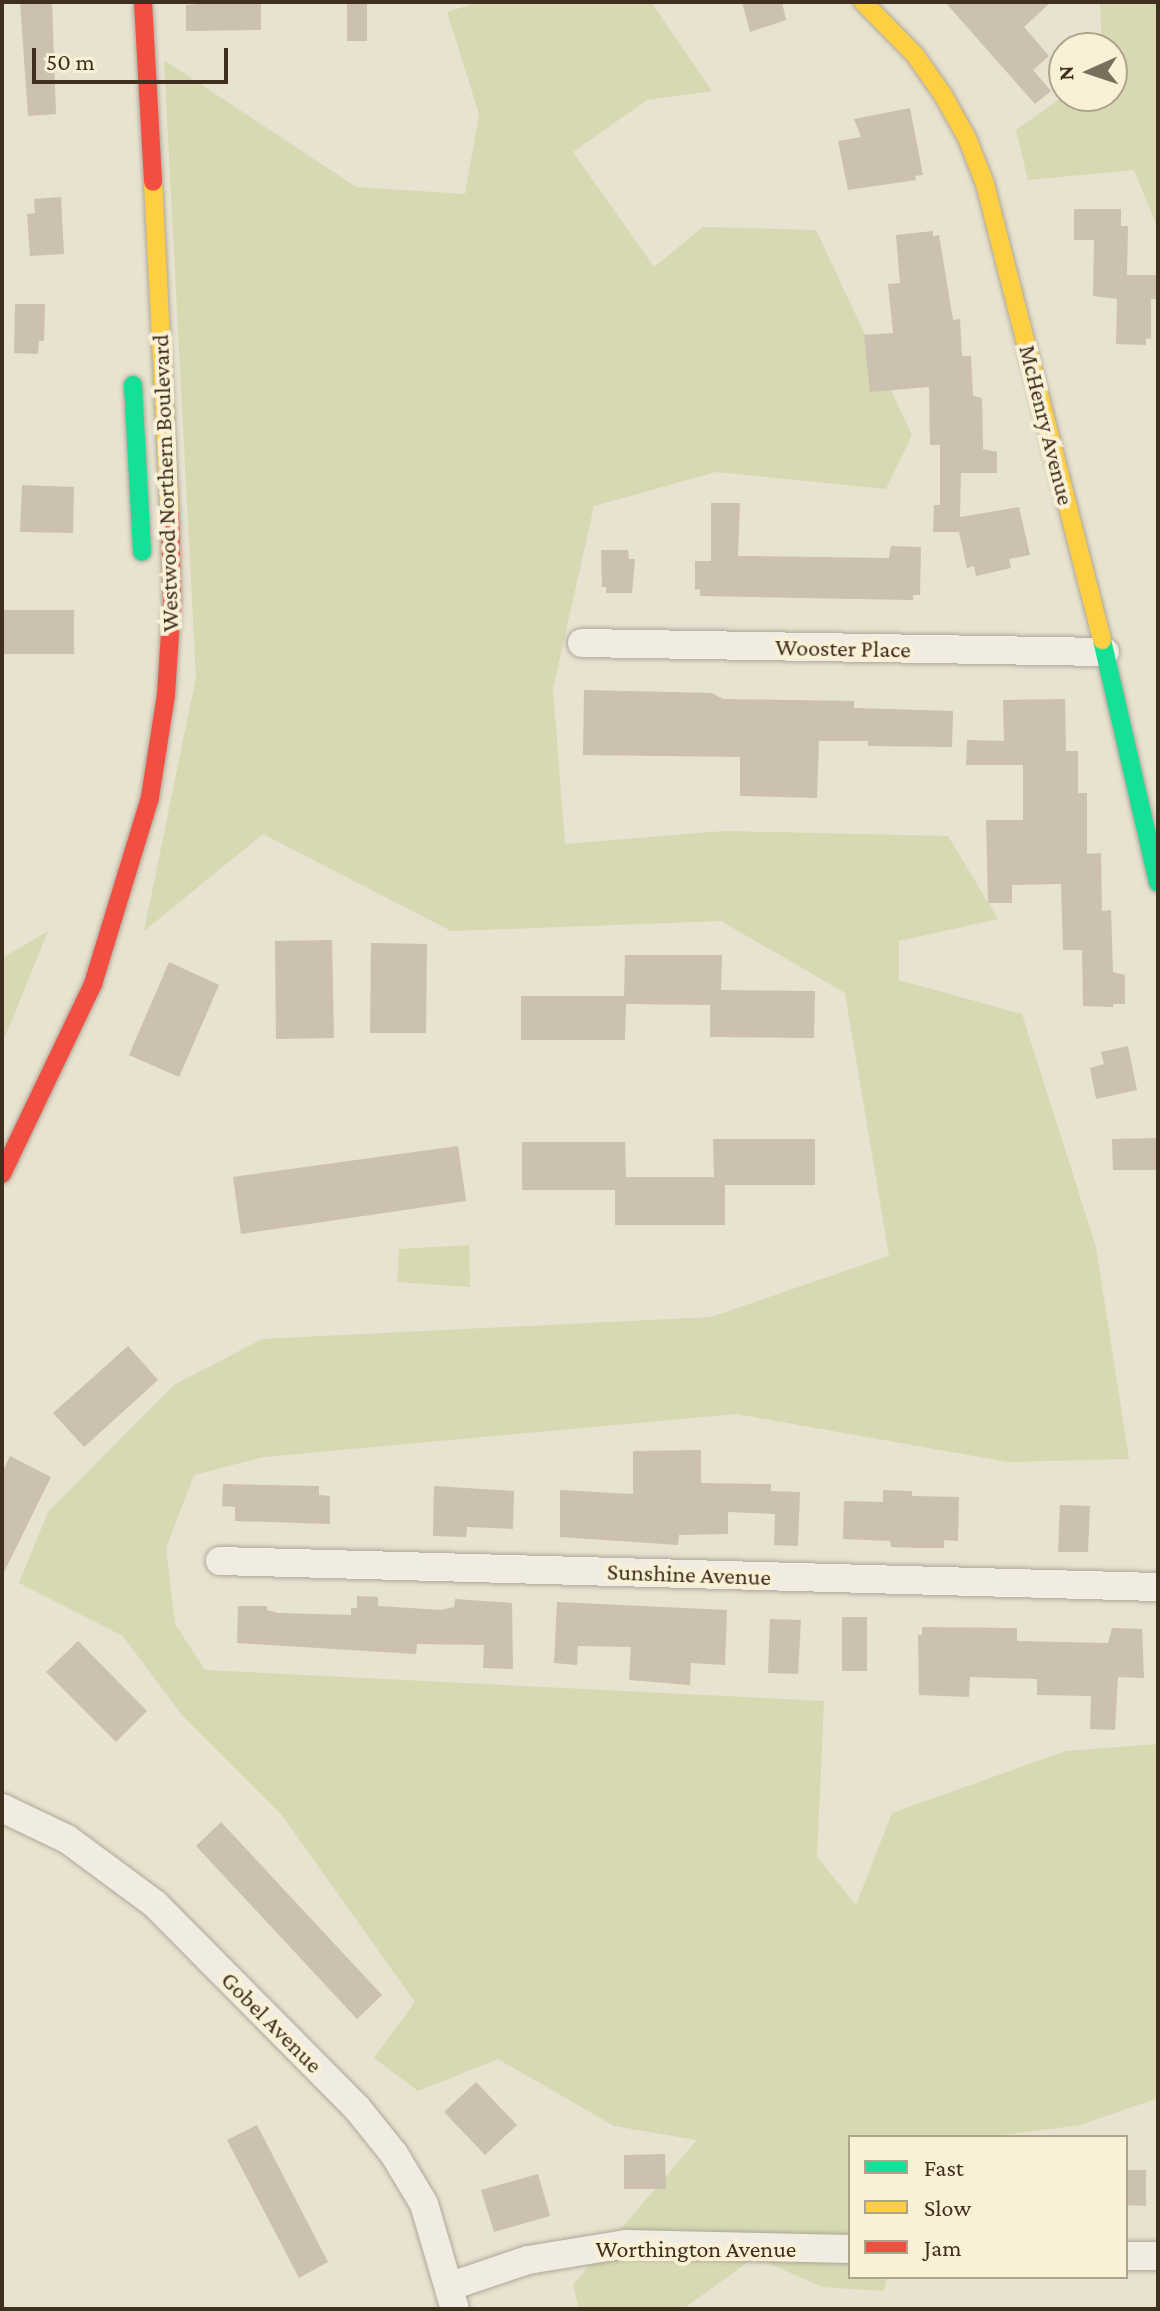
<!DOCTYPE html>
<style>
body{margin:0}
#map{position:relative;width:1160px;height:2311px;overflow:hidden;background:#e8e2d0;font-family:"Crimson Pro",serif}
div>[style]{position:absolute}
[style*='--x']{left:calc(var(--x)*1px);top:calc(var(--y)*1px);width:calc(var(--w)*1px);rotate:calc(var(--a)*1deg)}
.green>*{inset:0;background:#d6d9b1}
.building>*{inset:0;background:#ccc0b0}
.roads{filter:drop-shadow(0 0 2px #aea798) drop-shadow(0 0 2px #aea798)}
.street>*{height:28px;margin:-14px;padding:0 14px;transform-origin:14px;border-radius:14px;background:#f0ece2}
.fast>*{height:18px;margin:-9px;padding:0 9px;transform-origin:9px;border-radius:9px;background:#16e098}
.slow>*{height:18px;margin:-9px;padding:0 9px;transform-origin:9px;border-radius:9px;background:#ffcf43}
.jam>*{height:18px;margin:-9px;padding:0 9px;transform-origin:9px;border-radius:9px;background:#f24e42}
span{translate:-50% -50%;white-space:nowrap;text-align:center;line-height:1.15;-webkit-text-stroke:8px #f9f0d6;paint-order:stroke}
.street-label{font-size:24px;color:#3e2f1e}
.frame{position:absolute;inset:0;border:4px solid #3e2f1e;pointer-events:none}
.legend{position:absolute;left:848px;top:2135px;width:280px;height:144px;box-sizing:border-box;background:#f9f0d6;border:2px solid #aea38c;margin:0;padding:10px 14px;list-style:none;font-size:24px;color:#3e2f1e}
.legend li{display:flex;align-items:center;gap:16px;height:40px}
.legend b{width:40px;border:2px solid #aea38c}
.north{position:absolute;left:1048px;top:32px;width:80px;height:80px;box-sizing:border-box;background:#f9f0d6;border:2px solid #aea38c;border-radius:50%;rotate:267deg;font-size:22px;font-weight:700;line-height:32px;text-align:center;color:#3e2f1e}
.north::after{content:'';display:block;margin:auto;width:28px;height:36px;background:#7a6e5c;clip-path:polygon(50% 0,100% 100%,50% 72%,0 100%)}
.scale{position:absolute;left:32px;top:48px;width:196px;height:36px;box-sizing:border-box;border:4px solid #3e2f1e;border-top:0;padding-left:10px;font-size:24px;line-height:28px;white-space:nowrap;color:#3e2f1e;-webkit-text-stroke:6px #f9f0d6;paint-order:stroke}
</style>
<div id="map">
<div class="green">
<div style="clip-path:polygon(479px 2px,651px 2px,712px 91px,647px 100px,573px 152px,654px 267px,703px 227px,816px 230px,912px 435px,886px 489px,716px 472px,594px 506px,553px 689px,565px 844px,724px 831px,948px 836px,998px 919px,899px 941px,899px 980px,1022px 1014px,1096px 1247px,1129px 1459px,1008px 1462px,736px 1414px,264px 1457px,194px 1475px,166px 1548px,175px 1624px,205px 1670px,824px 1701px,817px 1857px,856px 1905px,892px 1813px,1066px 1751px,1158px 1744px,1158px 2098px,1080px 2125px,990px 2137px,850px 2137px,850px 2277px,887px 2277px,884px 2291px,822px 2287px,755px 2257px,683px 2309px,579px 2309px,573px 2285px,697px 2140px,614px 2126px,498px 2059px,418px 2091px,374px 2058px,415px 2002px,281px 1814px,182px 1715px,123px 1636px,19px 1583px,48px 1512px,174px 1385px,262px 1339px,711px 1317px,889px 1256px,845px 993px,721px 921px,451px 931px,263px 834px,144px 931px,196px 677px,164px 60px,356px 187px,465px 194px,479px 114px,447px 12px)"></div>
<div style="clip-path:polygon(1100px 2px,1158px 2px,1158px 229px,1134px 170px,1028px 180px,1016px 130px,1064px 96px,1112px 96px,1112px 48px,1102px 48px)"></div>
<div style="clip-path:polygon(48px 931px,10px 1025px,2px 1041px,2px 958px)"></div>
<div style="clip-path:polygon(469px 1245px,470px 1287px,397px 1282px,399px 1249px)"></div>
</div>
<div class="building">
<div style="clip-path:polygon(20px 2px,52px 2px,56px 114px,28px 116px)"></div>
<div style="clip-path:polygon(224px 2px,261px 2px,261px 30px,186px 31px,186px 5px)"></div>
<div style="clip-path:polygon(347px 2px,367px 2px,367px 41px,347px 41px)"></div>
<div style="clip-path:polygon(742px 2px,782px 2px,786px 20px,750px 32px)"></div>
<div style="clip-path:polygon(945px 2px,1051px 2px,1024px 27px,1049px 56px,1033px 70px,1051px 91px,1035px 104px)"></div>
<div style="clip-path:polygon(910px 108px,923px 175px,915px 176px,916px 180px,848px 190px,838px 141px,861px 137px,854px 119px)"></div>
<div style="clip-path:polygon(61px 197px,64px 254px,30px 256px,27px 214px,35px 213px,34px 199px)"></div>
<div style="clip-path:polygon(1074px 209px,1121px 209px,1121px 226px,1128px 226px,1127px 275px,1158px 275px,1158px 299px,1151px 299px,1151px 339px,1146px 338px,1146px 345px,1116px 344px,1117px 299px,1093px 296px,1094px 240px,1074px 240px)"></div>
<div style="clip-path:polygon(933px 231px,933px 236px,939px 235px,953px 320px,960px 319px,962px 356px,971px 356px,973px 396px,982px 398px,983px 449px,997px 452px,997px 473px,961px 473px,960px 517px,1019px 507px,1030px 555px,1009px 559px,1011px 568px,976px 576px,974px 566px,967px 568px,959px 532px,933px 532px,934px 505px,940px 505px,940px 445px,930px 445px,929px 387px,870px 392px,864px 335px,893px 333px,888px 284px,900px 283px,896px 235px)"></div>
<div style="clip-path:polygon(15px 304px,45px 304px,44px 341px,39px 341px,38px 354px,14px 353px)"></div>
<div style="clip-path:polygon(22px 485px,74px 487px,73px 533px,20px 532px)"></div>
<div style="clip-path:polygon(711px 503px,740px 503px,738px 556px,889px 558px,891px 546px,921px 547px,920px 595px,913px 595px,913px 600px,700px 596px,700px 589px,695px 590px,695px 561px,711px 561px)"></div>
<div style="clip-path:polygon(601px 550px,628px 550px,629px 559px,635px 559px,632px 593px,606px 593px,606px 587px,602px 587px)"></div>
<div style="clip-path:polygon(2px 610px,74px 610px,74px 654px,2px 654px)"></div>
<div style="clip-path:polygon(584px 690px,712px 693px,723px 699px,854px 701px,854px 708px,953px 711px,952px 747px,868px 746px,868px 741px,819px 741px,817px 798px,740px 796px,740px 757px,583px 755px)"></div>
<div style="clip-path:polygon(1065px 699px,1066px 751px,1078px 751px,1078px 793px,1087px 793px,1087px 854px,1101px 853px,1102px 911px,1111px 910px,1113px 972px,1125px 975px,1125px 1004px,1113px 1004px,1113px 1007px,1083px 1006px,1082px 950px,1063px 950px,1061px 884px,1012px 885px,1012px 903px,988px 903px,986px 820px,1023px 820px,1023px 765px,966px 765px,967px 740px,1004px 741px,1003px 700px)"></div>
<div style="clip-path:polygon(332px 940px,334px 1038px,276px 1039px,275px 941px)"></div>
<div style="clip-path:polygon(371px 943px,427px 944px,426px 1033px,370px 1033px)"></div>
<div style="clip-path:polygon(625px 955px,722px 955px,721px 990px,815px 991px,814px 1038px,710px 1037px,710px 1005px,626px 1004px,625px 1040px,521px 1040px,521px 996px,624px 996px)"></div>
<div style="clip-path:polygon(169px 962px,219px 985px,179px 1077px,129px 1055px)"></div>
<div style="clip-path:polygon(1128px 1046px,1137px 1090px,1096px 1099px,1090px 1068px,1104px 1064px,1101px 1052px)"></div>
<div style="clip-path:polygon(1158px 1138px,1158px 1170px,1113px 1170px,1112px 1139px)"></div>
<div style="clip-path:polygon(713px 1139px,815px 1139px,815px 1185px,725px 1185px,725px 1225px,615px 1225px,615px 1190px,522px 1190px,522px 1142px,625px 1142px,626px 1177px,714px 1177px)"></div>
<div style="clip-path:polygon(458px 1146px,466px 1201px,241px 1234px,233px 1177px)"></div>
<div style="clip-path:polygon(128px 1346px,158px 1380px,84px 1447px,53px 1413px)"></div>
<div style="clip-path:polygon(701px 1450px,701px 1483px,771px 1484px,771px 1491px,800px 1492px,798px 1546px,774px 1545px,775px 1514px,728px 1512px,728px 1534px,679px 1535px,678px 1545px,560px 1537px,560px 1490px,633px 1494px,633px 1451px)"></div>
<div style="clip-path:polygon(10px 1456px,51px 1477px,2px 1576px,2px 1473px)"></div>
<div style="clip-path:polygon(223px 1484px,319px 1486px,319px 1495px,330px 1496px,330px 1524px,235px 1521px,235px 1507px,222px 1506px)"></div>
<div style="clip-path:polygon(434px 1486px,514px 1491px,513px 1529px,467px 1527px,466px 1537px,433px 1536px)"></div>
<div style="clip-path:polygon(883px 1490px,912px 1491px,912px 1496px,959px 1497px,958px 1541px,944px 1540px,944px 1548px,920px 1548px,891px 1547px,890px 1541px,843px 1539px,844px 1501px,883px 1502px)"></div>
<div style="clip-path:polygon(1060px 1505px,1090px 1506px,1088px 1552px,1058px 1552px)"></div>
<div style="clip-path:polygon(357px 1596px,378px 1597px,378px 1606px,441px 1610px,454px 1607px,455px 1599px,512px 1603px,513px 1669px,483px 1668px,484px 1645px,417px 1644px,416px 1654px,237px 1643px,238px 1606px,267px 1606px,267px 1610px,278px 1613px,351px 1615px,351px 1608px,357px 1608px)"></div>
<div style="clip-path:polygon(557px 1602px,727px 1610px,725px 1665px,691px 1663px,690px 1685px,629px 1680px,631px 1647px,578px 1646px,577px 1665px,554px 1663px)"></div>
<div style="clip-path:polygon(842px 1617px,867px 1617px,867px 1671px,842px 1671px)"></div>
<div style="clip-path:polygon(770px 1619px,801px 1620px,798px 1674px,768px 1673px)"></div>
<div style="clip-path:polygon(922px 1627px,1017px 1628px,1017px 1641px,1108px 1643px,1112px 1628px,1142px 1629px,1144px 1678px,1118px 1677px,1115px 1730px,1090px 1729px,1091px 1696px,1037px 1695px,1037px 1679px,970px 1677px,969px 1697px,919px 1695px,918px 1635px,922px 1635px)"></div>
<div style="clip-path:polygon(78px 1641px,147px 1711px,116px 1742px,46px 1672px)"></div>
<div style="clip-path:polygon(221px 1822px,382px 1995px,357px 2019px,196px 1846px)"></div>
<div style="clip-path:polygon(476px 2082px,517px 2125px,485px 2155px,444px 2112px)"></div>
<div style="clip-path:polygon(257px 2125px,328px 2262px,299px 2278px,227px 2140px)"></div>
<div style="clip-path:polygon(665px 2154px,666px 2189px,624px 2189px,624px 2155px)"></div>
<div style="clip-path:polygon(1126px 2170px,1146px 2170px,1146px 2206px,1126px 2205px)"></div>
<div style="clip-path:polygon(538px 2174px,550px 2216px,494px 2232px,481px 2190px)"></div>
</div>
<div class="roads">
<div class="street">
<div style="--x:582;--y:643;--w:523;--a:0.99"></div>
<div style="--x:220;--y:1561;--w:938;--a:1.59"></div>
<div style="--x:2;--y:1808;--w:72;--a:25.5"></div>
<div style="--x:67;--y:1839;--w:109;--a:36.5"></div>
<div style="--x:155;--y:1904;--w:287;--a:45.3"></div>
<div style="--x:357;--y:2108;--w:59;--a:51.2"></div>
<div style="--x:394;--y:2154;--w:58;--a:59"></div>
<div style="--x:424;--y:2204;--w:109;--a:73.6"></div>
<div style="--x:1126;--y:2256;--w:32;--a:0"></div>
<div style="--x:451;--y:2286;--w:81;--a:-18.7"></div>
<div style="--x:528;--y:2260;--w:99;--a:-9.3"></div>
<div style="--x:626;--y:2244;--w:224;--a:1.3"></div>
</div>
<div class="fast">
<div style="--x:133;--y:385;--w:167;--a:86.9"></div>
<div style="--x:1102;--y:640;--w:249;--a:77"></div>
</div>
<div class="slow">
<div style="--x:863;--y:2;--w:74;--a:45.5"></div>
<div style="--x:915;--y:55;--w:49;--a:55"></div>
<div style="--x:943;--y:95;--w:49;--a:60.8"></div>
<div style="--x:967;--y:138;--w:49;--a:68.6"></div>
<div style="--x:985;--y:184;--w:471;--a:75.6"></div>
<div style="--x:153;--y:182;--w:332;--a:87.1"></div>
</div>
<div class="jam">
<div style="--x:143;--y:2;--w:180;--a:86.8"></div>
<div style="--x:2;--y:1174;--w:211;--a:-64.4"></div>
<div style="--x:93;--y:984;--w:195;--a:-73"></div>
<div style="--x:150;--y:797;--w:103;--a:-81.1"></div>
<div style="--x:166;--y:695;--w:94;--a:-86.3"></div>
<div style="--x:172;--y:601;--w:87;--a:-91.3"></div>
</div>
</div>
<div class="street-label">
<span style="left:1047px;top:425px;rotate:76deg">McHenry Avenue</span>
<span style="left:165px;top:483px;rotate:-92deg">Westwood Northern Boulevard</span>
<span style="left:843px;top:648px;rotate:1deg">Wooster Place</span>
<span style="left:689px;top:1574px;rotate:2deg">Sunshine Avenue</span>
<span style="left:272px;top:2022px;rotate:45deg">Gobel Avenue</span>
<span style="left:696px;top:2249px">Worthington Avenue</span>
</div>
<div class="frame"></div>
<ul class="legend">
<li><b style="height:10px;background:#16e098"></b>Fast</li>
<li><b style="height:10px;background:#ffcf43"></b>Slow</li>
<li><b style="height:10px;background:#f24e42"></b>Jam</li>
</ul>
<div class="north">N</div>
<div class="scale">50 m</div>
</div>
